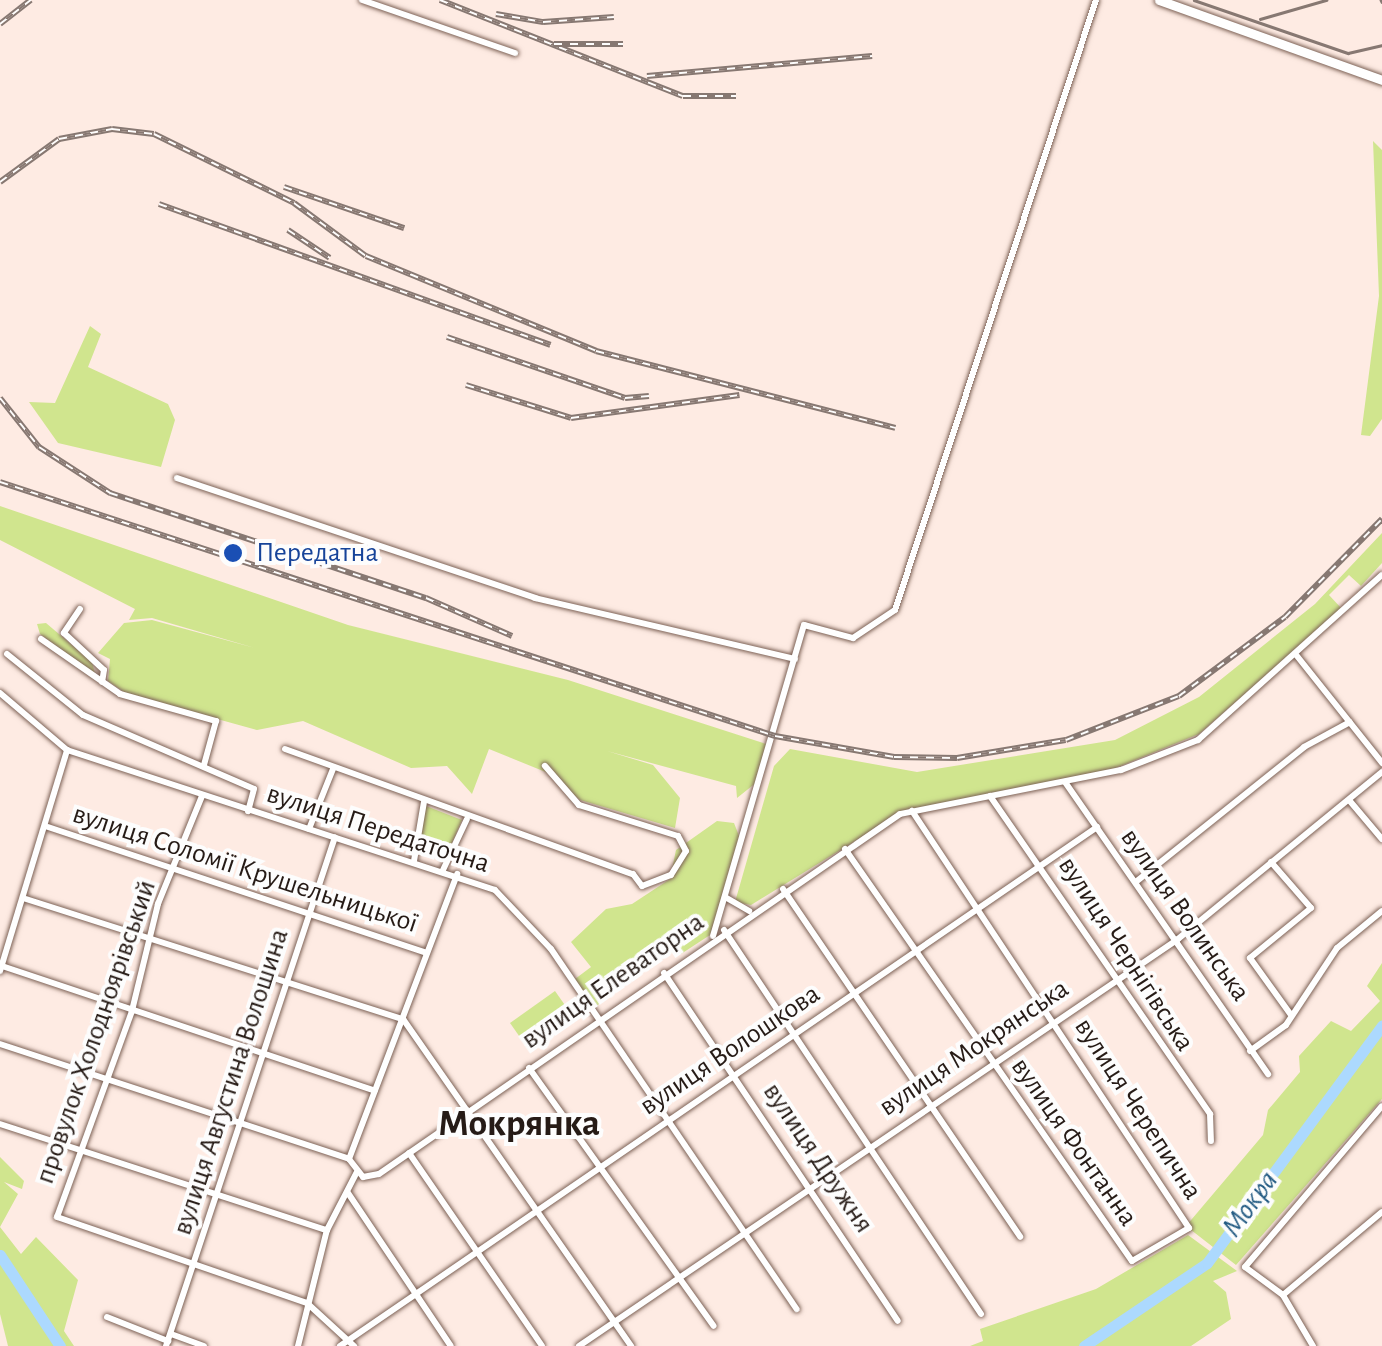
<!DOCTYPE html>
<meta charset="utf-8">
<style>
body{margin:0}
#map{position:relative;width:1382px;height:1346px;overflow:hidden;background:#feebe3;font-family:"Alegreya Sans",sans-serif}
div>[style]{position:absolute}
[style*='--x']{left:calc(var(--x)*1px);top:calc(var(--y)*1px);width:calc(var(--w)*1px);rotate:calc(var(--a)*1deg)}
.green>*{inset:0;background:#d0e58e}
.river>*{height:11px;margin:-5.5px;padding:0 5.5px;transform-origin:5.5px;border-radius:5.5px;background:#acd9fe}
.roads{filter:drop-shadow(0 0 2px #7c6155) drop-shadow(0 0 2px #7c6155)}
.minor>*{height:6px;margin:-3px;padding:0 3px;transform-origin:3px;border-radius:3px;background:#fff}
.major>*{height:9px;margin:-4.5px;padding:0 4.5px;transform-origin:4.5px;border-radius:4.5px;background:#fff}
.tram>*{height:2.5px;margin:-1.25px;padding:0 1.25px;transform-origin:1.25px;border-radius:1.25px;background:#877872}
.rail>*{height:6px;margin-top:-3px;transform-origin:0;background:repeating-linear-gradient(90deg,#fdfdfd 0 8px,#877872 0 16px);box-sizing:border-box;border-block:2px solid #877872}
.dots>*{width:28px;height:28px;translate:-50% -50%;box-sizing:border-box;border:5px solid #fdfdfd;border-radius:50%}
span{translate:-50% -50%;white-space:nowrap;text-align:center;line-height:1.15;-webkit-text-stroke:8px #fdfdfd;paint-order:stroke}
.transit-label{font-size:28px;color:#164399}
.left{translate:0 -50%;text-align:left}
.street-label{font-size:28px;color:#261b16}
.water-label{font-size:30px;color:#225a82;font-style:italic}
.district-label{font-size:38px;color:#261b16;font-weight:700}
</style>
<div id="map">
<div class="green">
<div style="clip-path:polygon(1373px 141px,1382px 150px,1382px 419px,1370px 436px,1361px 435px,1379px 296px)"></div>
<div style="clip-path:polygon(90px 326px,101px 334px,88px 367px,168px 404px,175px 420px,161px 467px,58px 443px,29px 402px,55px 403px)"></div>
<div style="clip-path:polygon(0 506px,348px 625px,568px 680px,766px 744px,757px 782px,737px 798px,736px 786px,607px 751px,653px 765px,680px 798px,675px 828px,580px 800px,548px 773px,489px 749px,472px 794px,447px 766px,411px 768px,303px 721px,257px 730px,127px 694px,108px 681px,110px 659px,98px 653px,124px 623px,152px 620px,255px 648px,152px 618px,129px 620px,135px 609px,0 540px)"></div>
<div style="clip-path:polygon(1382px 533px,1382px 563px,1361px 586px,1349px 575px,1329px 595px,1342px 609px,1199px 734px,1113px 769px,904px 811px,751px 905px,735px 902px,774px 766px,790px 749px,917px 772px,1115px 740px,1199px 697px,1315px 604px)"></div>
<div style="clip-path:polygon(46px 623px,92px 662px,95px 674px,40px 634px,37px 624px)"></div>
<div style="clip-path:polygon(426px 806px,462px 820px,448px 852px,419px 843px)"></div>
<div style="clip-path:polygon(717px 821px,734px 823px,741px 841px,710px 935px,681px 954px,664px 952px,594px 1008px,575px 979px,591px 967px,571px 942px,606px 909px,632px 904px,670px 879px,676px 850px)"></div>
<div style="clip-path:polygon(1382px 963px,1382px 1099px,1236px 1265px,1186px 1226px,1263px 1135px,1268px 1110px,1300px 1072px,1299px 1056px,1331px 1021px,1351px 1031px,1380px 1001px,1367px 986px)"></div>
<div style="clip-path:polygon(555px 991px,574px 1018px,529px 1050px,510px 1023px)"></div>
<div style="clip-path:polygon(0 1157px,24px 1181px,22px 1189px,4px 1182px,18px 1194px,0 1227px,21px 1254px,36px 1237px,78px 1280px,64px 1331px,74px 1346px,8px 1346px,0 1314px)"></div>
<div style="clip-path:polygon(1188px 1235px,1237px 1271px,1213px 1281px,1226px 1292px,1231px 1319px,1191px 1346px,970px 1346px,983px 1341px,980px 1329px,1096px 1289px)"></div>
</div>
<div class="river">
<div style="--x:0;--y:1255;--w:109;--a:56.6"></div>
<div style="--x:1084;--y:1346;--w:148;--a:-34"></div>
<div style="--x:1207;--y:1263;--w:295;--a:-53.6"></div>
</div>
<div class="roads">
<div class="minor">
<div style="--x:362;--y:0;--w:162;--a:19.1"></div>
<div style="--x:177;--y:478;--w:378;--a:18.5"></div>
<div style="--x:535;--y:598;--w:267;--a:13.2"></div>
<div style="--x:80;--y:609;--w:29;--a:124"></div>
<div style="--x:64;--y:633;--w:54;--a:42.8"></div>
<div style="--x:104;--y:670;--w:12;--a:99"></div>
<div style="--x:41;--y:639;--w:96;--a:34.8"></div>
<div style="--x:120;--y:694;--w:100;--a:15.7"></div>
<div style="--x:216;--y:721;--w:46;--a:105.3"></div>
<div style="--x:7;--y:654;--w:97;--a:38.8"></div>
<div style="--x:83;--y:715;--w:186;--a:23.4"></div>
<div style="--x:254;--y:789;--w:23;--a:105"></div>
<div style="--x:1297;--y:656;--w:137;--a:51.5"></div>
<div style="--x:0;--y:693;--w:88;--a:40.4"></div>
<div style="--x:67;--y:750;--w:450;--a:18.1"></div>
<div style="--x:495;--y:890;--w:81;--a:46.5"></div>
<div style="--x:551;--y:949;--w:436;--a:55.7"></div>
<div style="--x:285;--y:749;--w:370;--a:19.8"></div>
<div style="--x:633;--y:874;--w:15;--a:53"></div>
<div style="--x:642;--y:886;--w:31;--a:-21"></div>
<div style="--x:671;--y:875;--w:28;--a:-58"></div>
<div style="--x:686;--y:851;--w:17;--a:-118"></div>
<div style="--x:678;--y:836;--w:104;--a:-162.6"></div>
<div style="--x:579;--y:805;--w:52;--a:-131.1"></div>
<div style="--x:1065;--y:782;--w:356;--a:55.2"></div>
<div style="--x:202;--y:796;--w:117;--a:112.2"></div>
<div style="--x:158;--y:904;--w:110;--a:103.7"></div>
<div style="--x:132;--y:1011;--w:219;--a:110"></div>
<div style="--x:57;--y:1217;--w:264;--a:19"></div>
<div style="--x:307;--y:1303;--w:64;--a:42.5"></div>
<div style="--x:990;--y:796;--w:387;--a:55.3"></div>
<div style="--x:1210;--y:1114;--w:27;--a:88"></div>
<div style="--x:1349;--y:800;--w:51;--a:49.8"></div>
<div style="--x:48;--y:827;--w:399;--a:18.4"></div>
<div style="--x:309;--y:829;--w:65;--a:-68.2"></div>
<div style="--x:845;--y:849;--w:502;--a:55.14"></div>
<div style="--x:1132;--y:1261;--w:66;--a:-30.1"></div>
<div style="--x:1189;--y:1228;--w:501;--a:-123.59"></div>
<div style="--x:414;--y:861;--w:60;--a:-80.4"></div>
<div style="--x:1271;--y:862;--w:61;--a:49"></div>
<div style="--x:1311;--y:908;--w:79;--a:140.7"></div>
<div style="--x:1250;--y:958;--w:70;--a:54.3"></div>
<div style="--x:443;--y:870;--w:56;--a:-64.8"></div>
<div style="--x:1137;--y:881;--w:214;--a:-38.7"></div>
<div style="--x:1304;--y:747;--w:52;--a:-28.5"></div>
<div style="--x:783;--y:889;--w:421;--a:55.7"></div>
<div style="--x:725;--y:897;--w:28;--a:30"></div>
<div style="--x:26;--y:899;--w:396;--a:17.7"></div>
<div style="--x:403;--y:1019;--w:399;--a:55.1"></div>
<div style="--x:724;--y:930;--w:462;--a:56.2"></div>
<div style="--x:713;--y:936;--w:324;--a:-73.7"></div>
<div style="--x:804;--y:625;--w:51;--a:14.9"></div>
<div style="--x:853;--y:638;--w:50;--a:-33.7"></div>
<div style="--x:895;--y:610;--w:642;--a:-71.76"></div>
<div style="--x:2;--y:966;--w:393;--a:18.5"></div>
<div style="--x:0;--y:971;--w:231;--a:-73.1"></div>
<div style="--x:664;--y:973;--w:419;--a:56.1"></div>
<div style="--x:0;--y:1044;--w:367;--a:18.2"></div>
<div style="--x:1250;--y:1051;--w:44;--a:-35.8"></div>
<div style="--x:1286;--y:1025;--w:92;--a:-56.5"></div>
<div style="--x:1337;--y:948;--w:58;--a:-39.4"></div>
<div style="--x:529;--y:1068;--w:317;--a:54.4"></div>
<div style="--x:0;--y:1124;--w:344;--a:18"></div>
<div style="--x:409;--y:1153;--w:234;--a:55.4"></div>
<div style="--x:349;--y:1159;--w:23;--a:52"></div>
<div style="--x:363;--y:1177;--w:16;--a:-11"></div>
<div style="--x:379;--y:1174;--w:633;--a:-34.64"></div>
<div style="--x:900;--y:814;--w:225;--a:-11.3"></div>
<div style="--x:1121;--y:770;--w:83;--a:-21.3"></div>
<div style="--x:1198;--y:740;--w:247;--a:-41.9"></div>
<div style="--x:349;--y:1159;--w:305;--a:-69.2"></div>
<div style="--x:348;--y:1193;--w:184;--a:56.1"></div>
<div style="--x:1283;--y:1295;--w:129;--a:-40"></div>
<div style="--x:107;--y:1317;--w:66;--a:21.5"></div>
<div style="--x:171;--y:1334;--w:35;--a:20"></div>
<div style="--x:166;--y:1346;--w:536;--a:-71.63"></div>
<div style="--x:298;--y:1346;--w:120;--a:-76"></div>
<div style="--x:327;--y:1230;--w:65;--a:-62.7"></div>
<div style="--x:340;--y:1346;--w:918;--a:-34.43"></div>
<div style="--x:579;--y:1346;--w:724;--a:-34.19"></div>
<div style="--x:1178;--y:939;--w:264;--a:-39.3"></div>
<div style="--x:1313;--y:1346;--w:59;--a:-120.5"></div>
<div style="--x:1283;--y:1295;--w:47;--a:-143.6"></div>
<div style="--x:1245;--y:1267;--w:211;--a:-49.6"></div>
</div>
<div class="major">
<div style="--x:1159;--y:0;--w:237;--a:19.7"></div>
</div>
</div>
<div class="tram">
<div style="--x:1194;--y:0;--w:163;--a:19"></div>
<div style="--x:1348;--y:53;--w:35;--a:-13"></div>
<div style="--x:1381;--y:0;--w:2;--a:63"></div>
<div style="--x:1260;--y:19;--w:69;--a:-16.1"></div>
</div>
<div class="rail">
<div style="--x:440;--y:0;--w:261;--a:21.6"></div>
<div style="--x:683;--y:96;--w:53;--a:0"></div>
<div style="--x:496;--y:14;--w:48;--a:9.7"></div>
<div style="--x:543;--y:22;--w:71;--a:-4"></div>
<div style="--x:0;--y:24;--w:39;--a:-38"></div>
<div style="--x:554;--y:44;--w:69;--a:0"></div>
<div style="--x:647;--y:76;--w:226;--a:-5.1"></div>
<div style="--x:0;--y:182;--w:73;--a:-36.1"></div>
<div style="--x:59;--y:139;--w:54;--a:-10.7"></div>
<div style="--x:112;--y:129;--w:42;--a:6.8"></div>
<div style="--x:154;--y:134;--w:156;--a:26.2"></div>
<div style="--x:294;--y:203;--w:89;--a:36.4"></div>
<div style="--x:366;--y:256;--w:249;--a:22.4"></div>
<div style="--x:596;--y:351;--w:309;--a:14.4"></div>
<div style="--x:284;--y:187;--w:127;--a:18.9"></div>
<div style="--x:159;--y:204;--w:416;--a:19.8"></div>
<div style="--x:288;--y:230;--w:50;--a:33.7"></div>
<div style="--x:447;--y:337;--w:188;--a:18.9"></div>
<div style="--x:625;--y:398;--w:24;--a:-5"></div>
<div style="--x:466;--y:385;--w:110;--a:17.4"></div>
<div style="--x:571;--y:418;--w:170;--a:-7.8"></div>
<div style="--x:0;--y:398;--w:63;--a:51.5"></div>
<div style="--x:39;--y:447;--w:85;--a:32.9"></div>
<div style="--x:110;--y:493;--w:333;--a:18.4"></div>
<div style="--x:426;--y:598;--w:94;--a:23.8"></div>
<div style="--x:0;--y:482;--w:816;--a:18.15"></div>
<div style="--x:775;--y:736;--w:121;--a:10"></div>
<div style="--x:894;--y:757;--w:63;--a:0.9"></div>
<div style="--x:957;--y:758;--w:110;--a:-9.4"></div>
<div style="--x:1066;--y:740;--w:121;--a:-21.3"></div>
<div style="--x:1179;--y:696;--w:132;--a:-36.7"></div>
<div style="--x:1285;--y:617;--w:138;--a:-45.3"></div>
</div>
<div class="dots">
<div style="left:233px;top:553px;background:#1a4fb4"></div>
</div>
<div class="transit-label">
<span class="left" style="left:256px;top:553px">Передатна</span>
</div>
<div class="street-label">
<span style="left:378px;top:829px;rotate:18deg">вулиця Передаточна</span>
<span style="left:245px;top:869px;rotate:18deg">вулиця Соломії Крушельницької</span>
<span style="left:1185px;top:915px;rotate:55deg">вулиця Волинська</span>
<span style="left:1126px;top:954px;rotate:57deg">вулиця Чернігівська</span>
<span style="left:613px;top:981px;rotate:-35deg">вулиця Елеваторна</span>
<span style="left:96px;top:1032px;rotate:-71deg">провулок Холодноярівський</span>
<span style="left:974px;top:1048px;rotate:-34deg">вулиця Мокрянська</span>
<span style="left:730px;top:1050px;rotate:-34deg">вулиця Волошкова</span>
<span style="left:231px;top:1082px;rotate:-72deg">вулиця Августина Волошина</span>
<span style="left:1138px;top:1109px;rotate:57deg">вулиця Черепична</span>
<span style="left:1074px;top:1142px;rotate:55deg">вулиця Фонтанна</span>
<span style="left:818px;top:1158px;rotate:56deg">вулиця Дружня</span>
</div>
<div class="water-label">
<span style="left:1250px;top:1204px;rotate:-54deg">Мокра</span>
</div>
<div class="district-label">
<span style="left:519px;top:1125px">Мокрянка</span>
</div>
</div>
